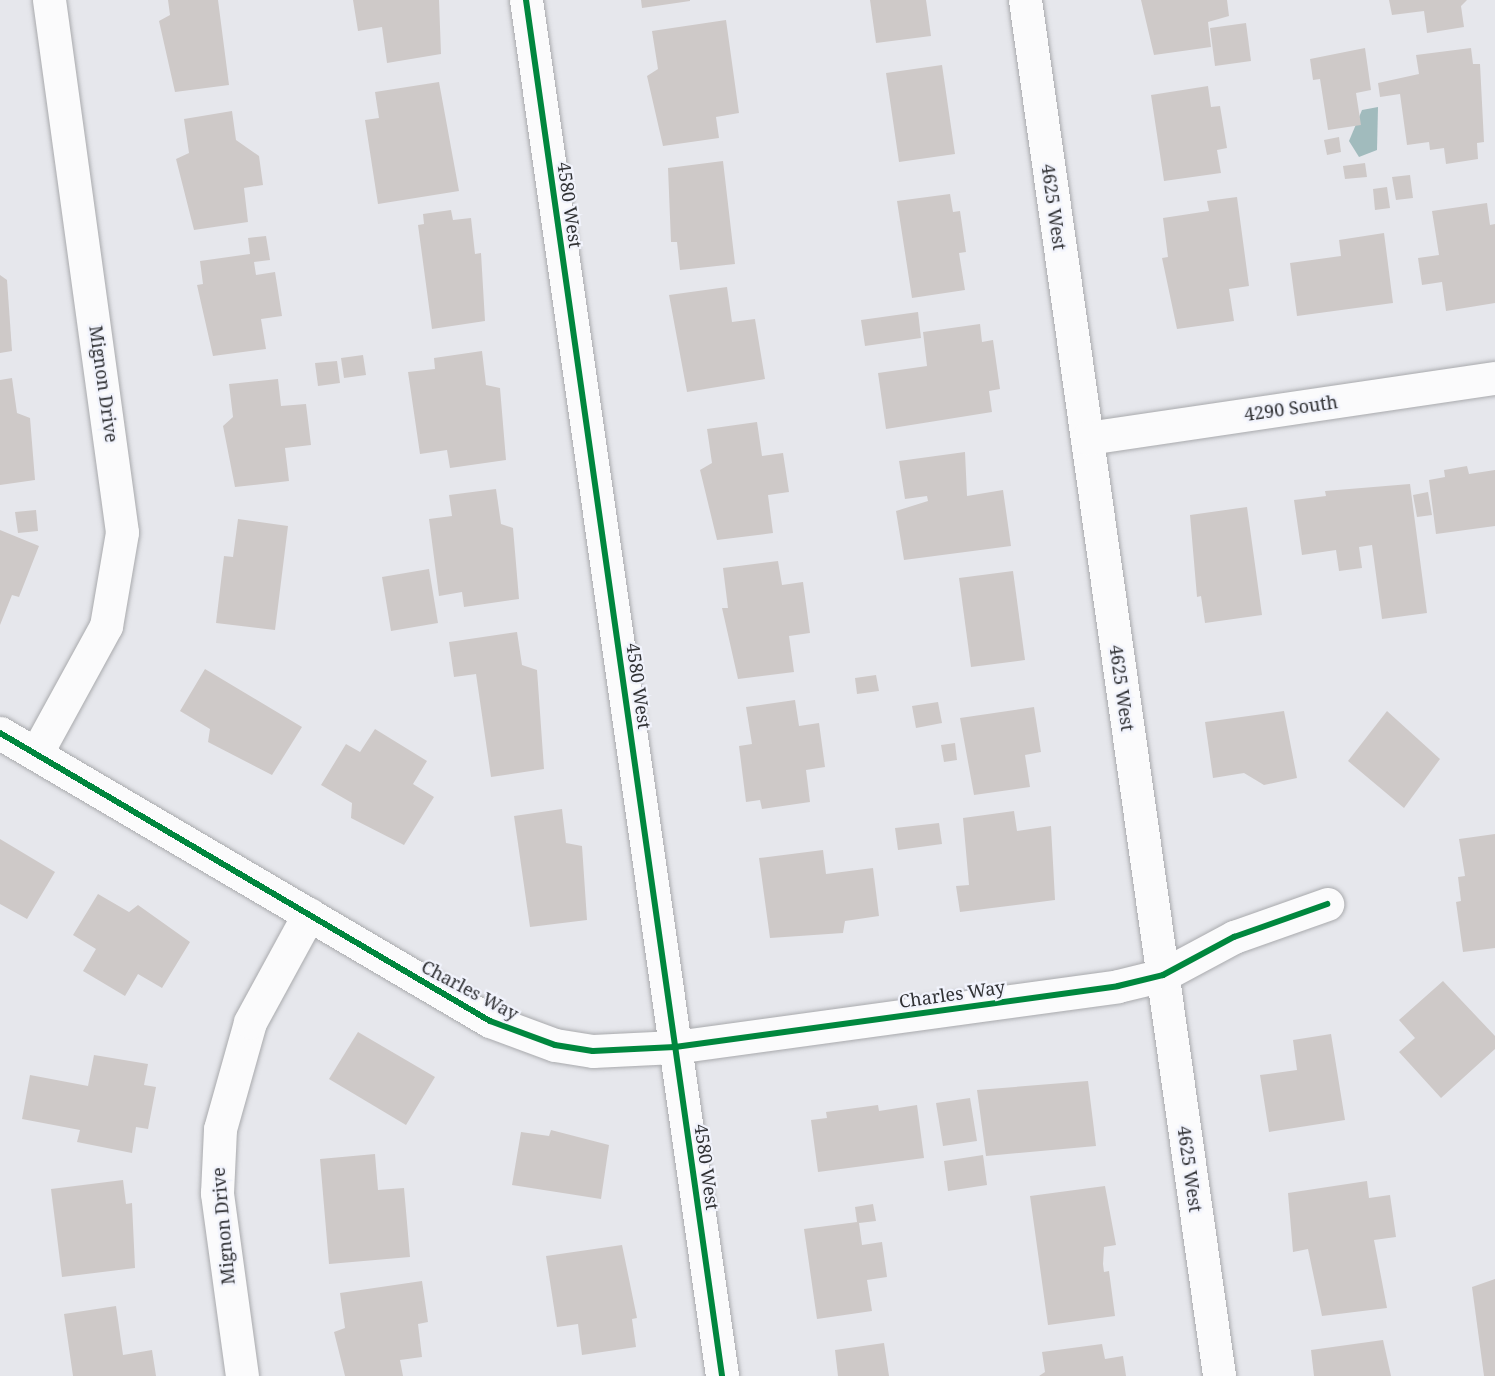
<!DOCTYPE html>
<style>
body{margin:0}
#map{position:relative;width:1495px;height:1376px;overflow:hidden;background:#e6e7ec;font-family:"Noto Serif",serif}
div>[style]{position:absolute}
[style*='--x']{left:calc(var(--x)*1px);top:calc(var(--y)*1px);width:calc(var(--w)*1px);rotate:calc(var(--a)*1deg)}
.water>*{inset:0;background:#a1bbbd}
.building>*{inset:0;background:#cec9c8}
.roads{filter:drop-shadow(0 0 2px #a9aaad) drop-shadow(0 0 2px #a9aaad)}
.minor>*{height:33px;margin:-16.5px;padding:0 16.5px;transform-origin:16.5px;border-radius:16.5px;background:#fbfbfc}
.cycleway>*{height:6px;margin:-3px;padding:0 3px;transform-origin:3px;border-radius:3px;background:#00873e}
span{translate:-50% -50%;white-space:nowrap;text-align:center;line-height:1.15;-webkit-text-stroke:4.5px #f1f3fc;paint-order:stroke}
.street-label{font-size:18px;color:#303134}
</style>
<div id="map">
<div class="water">
<div style="clip-path:polygon(1378px 107px,1377px 150px,1359px 157px,1349px 141px,1362px 110px)"></div>
</div>
<div class="building">
<div style="clip-path:polygon(168px 0,218px 0,229px 85px,175px 92px,159px 21px,170px 15px)"></div>
<div style="clip-path:polygon(353px 0,439px 0,441px 54px,387px 63px,382px 27px,358px 31px)"></div>
<div style="clip-path:polygon(641px 0,690px 0,690px 1px,642px 8px)"></div>
<div style="clip-path:polygon(870px 0,926px 0,931px 36px,876px 43px)"></div>
<div style="clip-path:polygon(1141px 0,1227px 0,1229px 16px,1208px 22px,1211px 47px,1154px 55px)"></div>
<div style="clip-path:polygon(1389px 0,1467px 0,1461px 6px,1464px 27px,1427px 33px,1424px 11px,1392px 15px)"></div>
<div style="clip-path:polygon(726px 20px,739px 113px,716px 117px,719px 138px,663px 146px,647px 76px,658px 69px,652px 31px)"></div>
<div style="clip-path:polygon(1246px 23px,1251px 61px,1215px 66px,1210px 28px)"></div>
<div style="clip-path:polygon(1365px 48px,1371px 90px,1356px 93px,1361px 125px,1328px 130px,1320px 79px,1313px 80px,1310px 59px)"></div>
<div style="clip-path:polygon(1471px 48px,1473px 64px,1480px 64px,1484px 142px,1477px 143px,1478px 159px,1446px 164px,1444px 148px,1430px 150px,1429px 142px,1407px 145px,1400px 94px,1380px 97px,1378px 83px,1419px 74px,1416px 55px)"></div>
<div style="clip-path:polygon(942px 65px,955px 154px,899px 162px,886px 73px)"></div>
<div style="clip-path:polygon(439px 82px,459px 191px,378px 204px,365px 120px,379px 118px,375px 92px)"></div>
<div style="clip-path:polygon(1208px 86px,1211px 107px,1220px 106px,1227px 148px,1217px 150px,1221px 173px,1164px 181px,1151px 95px)"></div>
<div style="clip-path:polygon(232px 111px,236px 140px,259px 156px,263px 185px,244px 188px,248px 222px,194px 230px,176px 159px,189px 153px,184px 119px)"></div>
<div style="clip-path:polygon(1339px 137px,1341px 152px,1327px 155px,1324px 140px)"></div>
<div style="clip-path:polygon(723px 161px,735px 264px,680px 270px,677px 242px,671px 242px,668px 168px)"></div>
<div style="clip-path:polygon(1365px 163px,1367px 177px,1345px 179px,1343px 166px)"></div>
<div style="clip-path:polygon(1410px 175px,1413px 198px,1396px 200px,1392px 177px)"></div>
<div style="clip-path:polygon(1387px 187px,1390px 208px,1375px 210px,1373px 189px)"></div>
<div style="clip-path:polygon(950px 194px,953px 212px,960px 211px,966px 252px,959px 253px,965px 290px,912px 298px,897px 201px)"></div>
<div style="clip-path:polygon(1237px 197px,1249px 286px,1229px 289px,1234px 321px,1177px 329px,1162px 258px,1168px 257px,1163px 218px,1209px 211px,1207px 201px)"></div>
<div style="clip-path:polygon(1487px 203px,1490px 225px,1495px 224px,1495px 303px,1446px 311px,1442px 282px,1422px 285px,1418px 258px,1439px 255px,1432px 211px)"></div>
<div style="clip-path:polygon(451px 210px,453px 220px,471px 218px,475px 254px,481px 253px,485px 321px,432px 329px,418px 225px,424px 224px,423px 214px)"></div>
<div style="clip-path:polygon(1384px 233px,1393px 303px,1297px 316px,1290px 263px,1341px 256px,1339px 240px)"></div>
<div style="clip-path:polygon(266px 236px,270px 260px,254px 262px,256px 275px,275px 272px,282px 316px,261px 319px,266px 349px,213px 356px,197px 285px,203px 284px,200px 261px,250px 254px,248px 238px)"></div>
<div style="clip-path:polygon(0 275px,7px 280px,12px 351px,0 353px)"></div>
<div style="clip-path:polygon(727px 287px,732px 322px,755px 319px,765px 379px,687px 392px,669px 295px)"></div>
<div style="clip-path:polygon(918px 312px,921px 338px,865px 346px,861px 320px)"></div>
<div style="clip-path:polygon(980px 324px,982px 342px,993px 340px,1000px 389px,989px 391px,992px 412px,886px 429px,878px 373px,927px 366px,923px 332px)"></div>
<div style="clip-path:polygon(482px 351px,486px 385px,500px 388px,506px 460px,450px 468px,447px 450px,420px 454px,408px 372px,435px 369px,434px 358px)"></div>
<div style="clip-path:polygon(363px 355px,366px 375px,344px 378px,341px 358px)"></div>
<div style="clip-path:polygon(337px 361px,340px 383px,318px 386px,315px 363px)"></div>
<div style="clip-path:polygon(12px 378px,17px 413px,30px 418px,35px 480px,0 485px,0 380px)"></div>
<div style="clip-path:polygon(278px 379px,281px 406px,306px 404px,311px 445px,285px 448px,289px 481px,235px 487px,223px 426px,233px 417px,229px 384px)"></div>
<div style="clip-path:polygon(757px 422px,762px 456px,783px 453px,789px 492px,768px 495px,773px 533px,717px 540px,700px 470px,712px 463px,707px 429px)"></div>
<div style="clip-path:polygon(965px 452px,967px 496px,1003px 490px,1011px 546px,904px 560px,896px 511px,928px 501px,927px 496px,905px 499px,899px 461px)"></div>
<div style="clip-path:polygon(1467px 466px,1469px 474px,1495px 470px,1495px 526px,1436px 534px,1429px 480px,1445px 477px,1444px 470px)"></div>
<div style="clip-path:polygon(1410px 484px,1427px 613px,1382px 619px,1372px 545px,1359px 547px,1362px 568px,1339px 571px,1336px 550px,1302px 555px,1294px 500px,1326px 496px,1325px 491px)"></div>
<div style="clip-path:polygon(496px 489px,501px 524px,513px 528px,519px 599px,464px 607px,462px 592px,439px 596px,429px 519px,452px 516px,449px 495px)"></div>
<div style="clip-path:polygon(1428px 492px,1432px 515px,1417px 517px,1413px 495px)"></div>
<div style="clip-path:polygon(1247px 507px,1262px 615px,1205px 623px,1201px 596px,1197px 597px,1190px 515px)"></div>
<div style="clip-path:polygon(36px 510px,38px 531px,18px 533px,15px 512px)"></div>
<div style="clip-path:polygon(238px 519px,288px 526px,275px 630px,216px 623px,224px 556px,233px 557px)"></div>
<div style="clip-path:polygon(0 530px,39px 546px,19px 597px,12px 595px,0 625px)"></div>
<div style="clip-path:polygon(778px 561px,782px 585px,803px 582px,810px 633px,789px 636px,794px 672px,738px 679px,722px 608px,728px 608px,723px 568px)"></div>
<div style="clip-path:polygon(429px 569px,438px 623px,391px 631px,382px 577px)"></div>
<div style="clip-path:polygon(1013px 571px,1025px 660px,971px 667px,959px 578px)"></div>
<div style="clip-path:polygon(517px 632px,522px 665px,537px 670px,544px 769px,491px 777px,476px 674px,454px 677px,449px 642px)"></div>
<div style="clip-path:polygon(205px 669px,302px 727px,272px 775px,208px 742px,210px 729px,180px 711px)"></div>
<div style="clip-path:polygon(876px 675px,879px 691px,857px 694px,855px 678px)"></div>
<div style="clip-path:polygon(795px 700px,799px 726px,819px 723px,825px 767px,806px 770px,810px 802px,762px 809px,760px 800px,746px 802px,739px 746px,752px 744px,746px 707px)"></div>
<div style="clip-path:polygon(938px 702px,942px 723px,916px 728px,912px 706px)"></div>
<div style="clip-path:polygon(1034px 707px,1041px 752px,1025px 755px,1030px 787px,974px 795px,960px 718px)"></div>
<div style="clip-path:polygon(1284px 711px,1297px 778px,1264px 785px,1244px 773px,1213px 778px,1205px 722px)"></div>
<div style="clip-path:polygon(1387px 711px,1440px 759px,1404px 808px,1348px 761px)"></div>
<div style="clip-path:polygon(375px 729px,427px 761px,413px 784px,434px 797px,404px 845px,351px 818px,352px 803px,321px 785px,346px 744px,360px 752px)"></div>
<div style="clip-path:polygon(955px 743px,957px 760px,944px 762px,941px 745px)"></div>
<div style="clip-path:polygon(562px 809px,566px 843px,582px 846px,587px 920px,530px 927px,514px 816px)"></div>
<div style="clip-path:polygon(1014px 811px,1017px 831px,1051px 826px,1055px 900px,960px 912px,956px 886px,969px 885px,963px 818px)"></div>
<div style="clip-path:polygon(939px 823px,942px 844px,898px 850px,895px 828px)"></div>
<div style="clip-path:polygon(1495px 834px,1495px 948px,1463px 952px,1456px 902px,1461px 901px,1458px 877px,1465px 876px,1459px 839px)"></div>
<div style="clip-path:polygon(0 839px,55px 872px,27px 919px,0 904px)"></div>
<div style="clip-path:polygon(823px 850px,826px 874px,873px 868px,879px 916px,845px 921px,843px 933px,770px 938px,759px 858px)"></div>
<div style="clip-path:polygon(98px 894px,129px 912px,138px 905px,190px 942px,162px 988px,138px 974px,125px 996px,83px 971px,96px 949px,73px 935px)"></div>
<div style="clip-path:polygon(1443px 981px,1495px 1036px,1495px 1049px,1441px 1098px,1399px 1052px,1415px 1038px,1399px 1020px)"></div>
<div style="clip-path:polygon(358px 1032px,435px 1077px,406px 1125px,329px 1079px)"></div>
<div style="clip-path:polygon(1331px 1034px,1345px 1120px,1269px 1132px,1260px 1075px,1297px 1070px,1293px 1040px)"></div>
<div style="clip-path:polygon(94px 1055px,148px 1064px,144px 1085px,156px 1087px,148px 1129px,136px 1127px,132px 1153px,77px 1142px,80px 1130px,22px 1119px,30px 1075px,88px 1086px)"></div>
<div style="clip-path:polygon(1088px 1081px,1096px 1146px,986px 1156px,977px 1090px)"></div>
<div style="clip-path:polygon(970px 1098px,977px 1141px,943px 1146px,936px 1103px)"></div>
<div style="clip-path:polygon(878px 1105px,879px 1111px,917px 1105px,924px 1158px,818px 1172px,811px 1120px,827px 1118px,826px 1112px)"></div>
<div style="clip-path:polygon(551px 1130px,609px 1145px,601px 1199px,512px 1185px,521px 1132px,549px 1136px)"></div>
<div style="clip-path:polygon(375px 1154px,378px 1190px,404px 1188px,410px 1257px,329px 1264px,320px 1159px)"></div>
<div style="clip-path:polygon(983px 1155px,987px 1185px,948px 1191px,944px 1161px)"></div>
<div style="clip-path:polygon(123px 1180px,126px 1204px,132px 1203px,135px 1268px,62px 1277px,51px 1189px)"></div>
<div style="clip-path:polygon(1367px 1181px,1369px 1198px,1390px 1195px,1396px 1237px,1374px 1240px,1387px 1308px,1322px 1316px,1308px 1249px,1293px 1252px,1288px 1193px)"></div>
<div style="clip-path:polygon(1105px 1186px,1116px 1245px,1104px 1247px,1103px 1264px,1104px 1272px,1109px 1271px,1115px 1316px,1048px 1325px,1030px 1196px)"></div>
<div style="clip-path:polygon(873px 1204px,876px 1221px,859px 1223px,862px 1245px,882px 1242px,887px 1277px,867px 1280px,872px 1311px,817px 1319px,804px 1229px,857px 1222px,855px 1207px)"></div>
<div style="clip-path:polygon(622px 1245px,637px 1318px,632px 1319px,636px 1347px,582px 1355px,578px 1324px,557px 1327px,546px 1256px)"></div>
<div style="clip-path:polygon(1495px 1279px,1495px 1376px,1484px 1376px,1472px 1287px)"></div>
<div style="clip-path:polygon(422px 1281px,428px 1322px,418px 1324px,422px 1357px,400px 1360px,403px 1376px,345px 1376px,334px 1332px,345px 1328px,340px 1293px)"></div>
<div style="clip-path:polygon(116px 1306px,123px 1355px,152px 1350px,156px 1376px,73px 1376px,64px 1314px)"></div>
<div style="clip-path:polygon(1383px 1340px,1391px 1376px,1314px 1376px,1311px 1350px)"></div>
<div style="clip-path:polygon(884px 1343px,889px 1376px,838px 1376px,835px 1350px)"></div>
<div style="clip-path:polygon(1102px 1344px,1105px 1359px,1123px 1356px,1126px 1376px,1039px 1376px,1045px 1372px,1042px 1352px)"></div>
</div>
<div class="roads">
<div class="minor">
<div style="--x:526;--y:0;--w:1390;--a:81.89"></div>
<div style="--x:1025;--y:0;--w:1390;--a:81.97"></div>
<div style="--x:1088;--y:438;--w:411;--a:-8.4"></div>
<div style="--x:0;--y:733;--w:568;--a:30.45"></div>
<div style="--x:490;--y:1021;--w:69;--a:20.3"></div>
<div style="--x:555;--y:1045;--w:38;--a:9"></div>
<div style="--x:593;--y:1051;--w:82;--a:-2.8"></div>
<div style="--x:675;--y:1047;--w:447;--a:-7.8"></div>
<div style="--x:1118;--y:986;--w:46;--a:-13.7"></div>
<div style="--x:1163;--y:975;--w:81;--a:-28.2"></div>
<div style="--x:1234;--y:937;--w:99;--a:-19.5"></div>
<div style="--x:37;--y:752;--w:144;--a:-61.3"></div>
<div style="--x:106;--y:626;--w:95;--a:-80.3"></div>
<div style="--x:122;--y:532;--w:537;--a:-97.81"></div>
<div style="--x:242;--y:1376;--w:185;--a:-97.8"></div>
<div style="--x:217;--y:1193;--w:64;--a:-87.3"></div>
<div style="--x:220;--y:1129;--w:111;--a:-74.3"></div>
<div style="--x:250;--y:1022;--w:123;--a:-61.4"></div>
</div>
</div>
<div class="cycleway">
<div style="--x:526;--y:0;--w:1390;--a:81.89"></div>
<div style="--x:0;--y:733;--w:568;--a:30.45"></div>
<div style="--x:490;--y:1021;--w:69;--a:20.3"></div>
<div style="--x:555;--y:1045;--w:38;--a:9"></div>
<div style="--x:593;--y:1051;--w:82;--a:-2.8"></div>
<div style="--x:675;--y:1047;--w:447;--a:-7.8"></div>
<div style="--x:1118;--y:986;--w:46;--a:-13.7"></div>
<div style="--x:1163;--y:975;--w:81;--a:-28.2"></div>
<div style="--x:1234;--y:937;--w:99;--a:-19.5"></div>
</div>
<div class="street-label">
<span style="left:570px;top:205px;rotate:82deg">4580 West</span>
<span style="left:1054px;top:207px;rotate:82deg">4625 West</span>
<span style="left:104px;top:384px;rotate:82deg">Mignon Drive</span>
<span style="left:1291px;top:408px;rotate:-8deg">4290 South</span>
<span style="left:639px;top:686px;rotate:82deg">4580 West</span>
<span style="left:1122px;top:688px;rotate:82deg">4625 West</span>
<span style="left:470px;top:990px;rotate:28deg">Charles Way</span>
<span style="left:952px;top:994px;rotate:-8deg">Charles Way</span>
<span style="left:707px;top:1167px;rotate:82deg">4580 West</span>
<span style="left:1190px;top:1169px;rotate:82deg">4625 West</span>
<span style="left:223px;top:1226px;rotate:-95deg">Mignon Drive</span>
</div>
</div>
